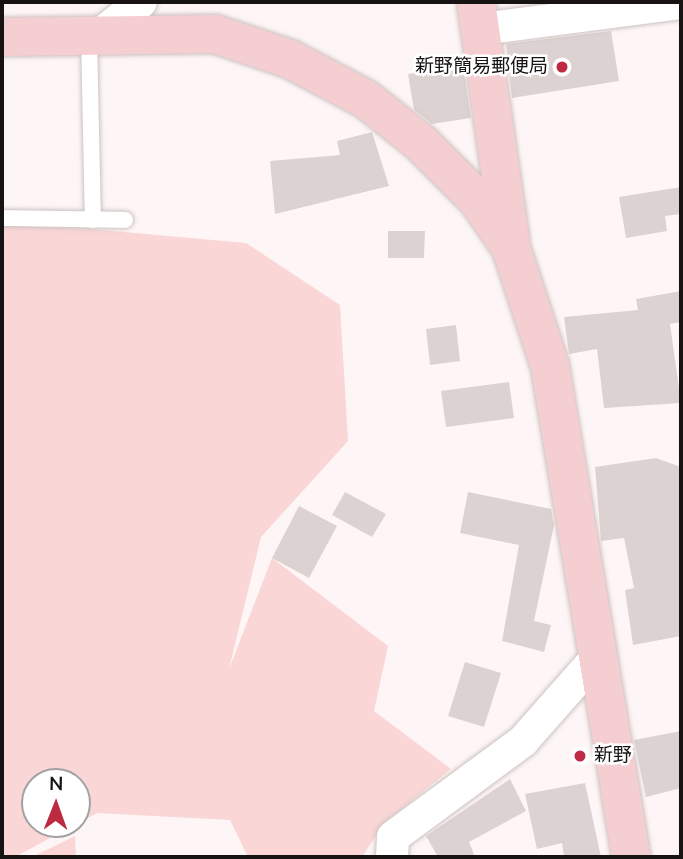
<!DOCTYPE html>
<meta charset="utf-8">
<style>
body{margin:0}
#map{position:relative;width:683px;height:859px;overflow:hidden;background:#fef6f6;font-family:"Nunito Sans","Noto Sans JP",sans-serif}
div>[style]{position:absolute}
[style*='--x']{left:calc(var(--x)*1px);top:calc(var(--y)*1px);width:calc(var(--w)*1px);rotate:calc(var(--a)*1deg)}
.green>*{inset:0;background:#fad6d6}
.building>*{inset:0;background:#ddd2d2}
.roads{filter:drop-shadow(0 0 2px #cdc2c2) drop-shadow(0 0 2px #cdc2c2)}
.lane>*{height:16px;margin:-8px;padding:0 8px;transform-origin:8px;border-radius:8px;background:#fff}
.street>*{height:32px;margin:-16px;padding:0 16px;transform-origin:16px;border-radius:16px;background:#fff}
.secondary>*{height:38px;margin:-19px;padding:0 19px;transform-origin:19px;border-radius:19px;background:#f5ced1}
.dots>*{width:19px;height:19px;translate:-50% -50%;box-sizing:border-box;border:4px solid #fff;border-radius:50%}
span{translate:-50% -50%;white-space:nowrap;text-align:center;line-height:1.15;-webkit-text-stroke:5px #fff;paint-order:stroke}
.poi-label{font-size:19px;color:#171313}
.right{translate:-100% -50%;text-align:right}
.left{translate:0 -50%;text-align:left}
.frame{position:absolute;inset:0;border:4px solid #171313;pointer-events:none}
.north{position:absolute;left:21px;top:768px;width:70px;height:70px;box-sizing:border-box;background:#fff;border:2px solid #a2a1a1;border-radius:50%;rotate:1deg;font-size:19px;font-weight:700;line-height:28px;text-align:center;color:#171313}
.north::after{content:'';display:block;margin:auto;width:24px;height:32px;background:#bc2b41;clip-path:polygon(50% 0,100% 100%,50% 72%,0 100%)}
</style>
<div id="map">
<div class="green">
<div style="clip-path:polygon(2px 221px,246px 243px,340px 305px,348px 441px,261px 537px,229px 669px,272px 558px,388px 646px,374px 711px,451px 769px,384px 823px,362px 857px,248px 857px,230px 820px,97px 813px,77px 824px,77px 782px,35px 782px,35px 824px,76px 824px,15px 857px,2px 857px)"></div>
<div style="clip-path:polygon(75px 836px,76px 857px,32px 857px)"></div>
</div>
<div class="building">
<div style="clip-path:polygon(611px 31px,619px 81px,512px 98px,506px 44px)"></div>
<div style="clip-path:polygon(463px 65px,471px 118px,432px 124px,414px 110px,408px 74px)"></div>
<div style="clip-path:polygon(372px 132px,389px 186px,275px 214px,270px 161px,340px 155px,337px 141px)"></div>
<div style="clip-path:polygon(681px 187px,681px 214px,665px 216px,667px 231px,626px 238px,619px 197px)"></div>
<div style="clip-path:polygon(388px 231px,425px 231px,424px 258px,388px 258px)"></div>
<div style="clip-path:polygon(681px 291px,681px 322px,670px 324px,681px 403px,604px 408px,597px 349px,569px 354px,564px 317px,638px 310px,636px 299px)"></div>
<div style="clip-path:polygon(456px 325px,460px 361px,430px 365px,426px 329px)"></div>
<div style="clip-path:polygon(509px 382px,514px 418px,446px 427px,441px 391px)"></div>
<div style="clip-path:polygon(656px 458px,681px 467px,681px 636px,633px 645px,625px 590px,634px 588px,624px 538px,601px 541px,595px 467px)"></div>
<div style="clip-path:polygon(345px 492px,386px 514px,372px 537px,332px 515px)"></div>
<div style="clip-path:polygon(468px 492px,551px 509px,554px 525px,534px 621px,551px 625px,544px 652px,502px 641px,519px 545px,460px 533px)"></div>
<div style="clip-path:polygon(299px 506px,337px 526px,309px 578px,272px 558px)"></div>
<div style="clip-path:polygon(465px 662px,501px 673px,484px 727px,448px 716px)"></div>
<div style="clip-path:polygon(681px 731px,681px 788px,646px 797px,634px 740px)"></div>
<div style="clip-path:polygon(510px 779px,526px 811px,469px 842px,475px 857px,438px 857px,426px 836px)"></div>
<div style="clip-path:polygon(585px 783px,601px 857px,564px 857px,562px 843px,537px 849px,525px 794px)"></div>
</div>
<div class="roads">
<div class="lane">
<div style="--x:89;--y:35;--w:185;--a:88.8"></div>
<div style="--x:2;--y:218;--w:123;--a:0.9"></div>
</div>
<div class="street">
<div style="--x:481;--y:29;--w:202;--a:-7.4"></div>
<div style="--x:103;--y:32;--w:48;--a:-38.3"></div>
<div style="--x:392;--y:857;--w:20;--a:-87"></div>
<div style="--x:393;--y:837;--w:162;--a:-36.4"></div>
<div style="--x:523;--y:741;--w:112;--a:-48.6"></div>
</div>
<div class="secondary">
<div style="--x:476;--y:2;--w:239;--a:81.8"></div>
<div style="--x:2;--y:37;--w:213;--a:-0.8"></div>
<div style="--x:215;--y:34;--w:79;--a:18.4"></div>
<div style="--x:290;--y:59;--w:87;--a:28"></div>
<div style="--x:367;--y:100;--w:69;--a:38.5"></div>
<div style="--x:421;--y:143;--w:81;--a:45"></div>
<div style="--x:478;--y:200;--w:58;--a:55.5"></div>
<div style="--x:511;--y:248;--w:124;--a:71.7"></div>
<div style="--x:550;--y:366;--w:498;--a:80.6"></div>
</div>
</div>
<div class="dots">
<div style="left:562px;top:67px;background:#bc2b41"></div>
<div style="left:580px;top:756px;background:#bc2b41"></div>
</div>
<div class="poi-label">
<span class="right" style="left:548px;top:67px">新野簡易郵便局</span>
<span class="left" style="left:594px;top:756px">新野</span>
</div>
<div class="frame"></div>
<div class="north">N</div>
</div>
